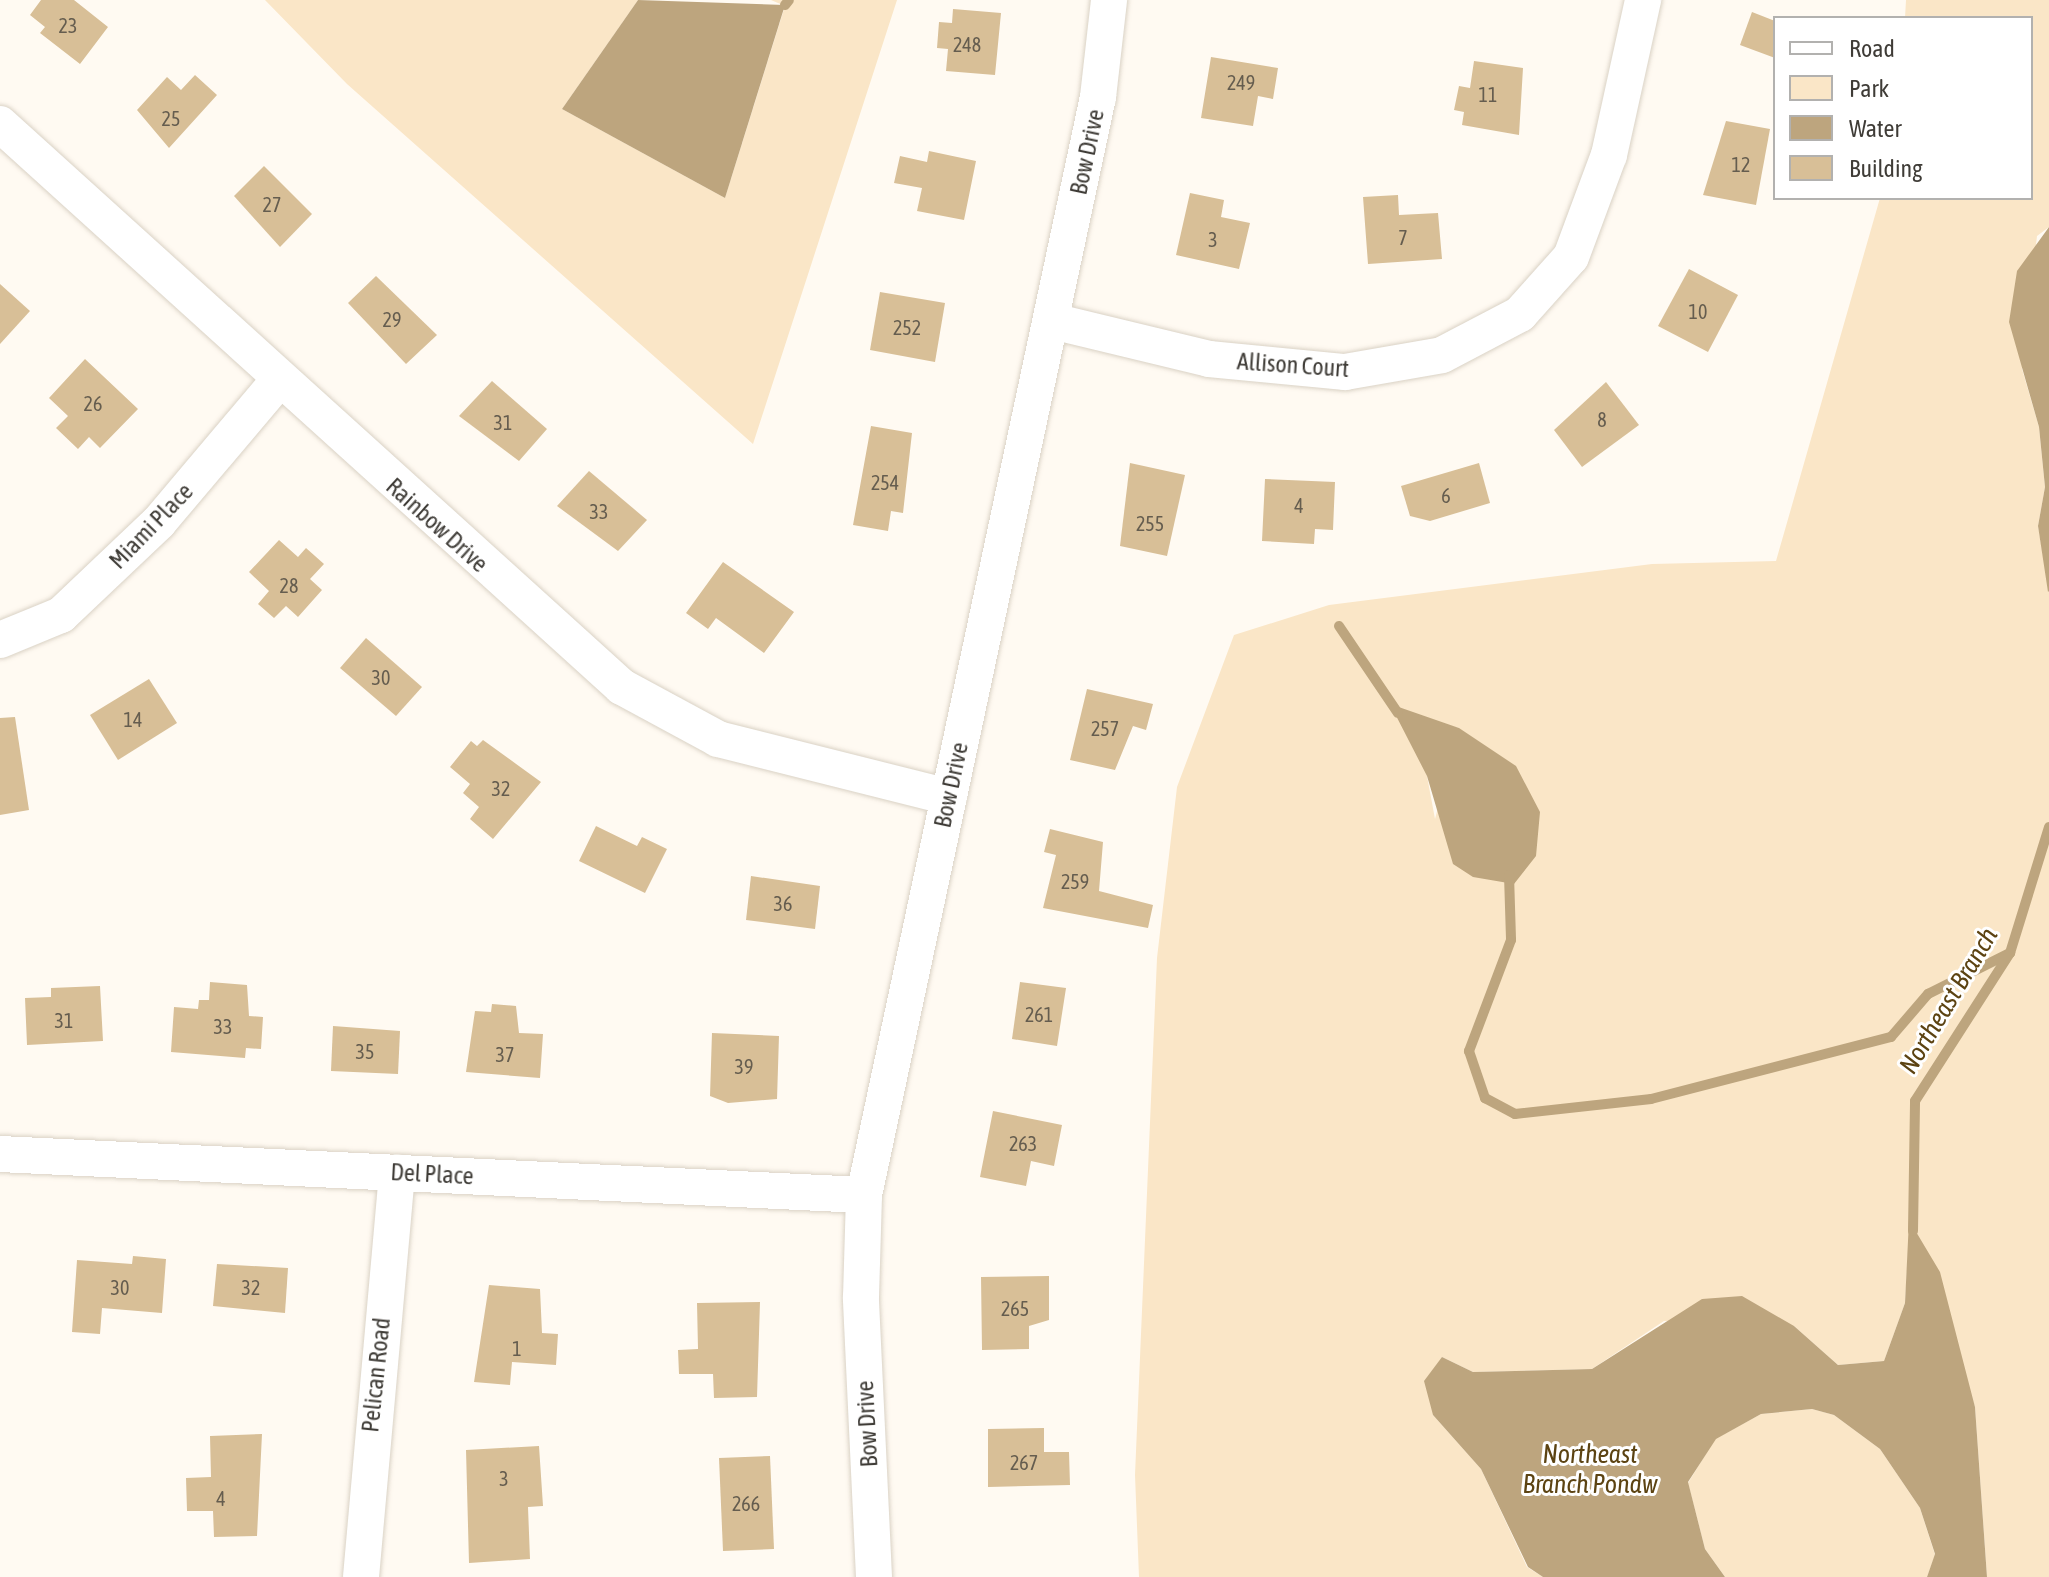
<!DOCTYPE html>
<style>
body{margin:0}
#map{position:relative;width:2049px;height:1577px;overflow:hidden;background:#fffaf2;font-family:"Asap Condensed",sans-serif}
div>[style]{position:absolute}
[style*='--x']{left:calc(var(--x)*1px);top:calc(var(--y)*1px);width:calc(var(--w)*1px);rotate:calc(var(--a)*1deg)}
.green>*{inset:0;background:#fae6c7}
.water>*{inset:0;background:#bda57e}
.stream>*{height:10px;margin:-5px;padding:0 5px;transform-origin:5px;border-radius:5px;background:#bda57e}
.building>*{inset:0;background:#d8bf97}
.roads{filter:drop-shadow(0 0 2px #dad2c5) drop-shadow(0 0 2px #dad2c5)}
.street>*{height:36px;margin:-18px;padding:0 18px;transform-origin:18px;border-radius:18px;background:#fff}
span{translate:-50% -50%;white-space:nowrap;text-align:center;line-height:1.15;-webkit-text-stroke:6px #fff;paint-order:stroke}
.number-label{font-size:20px;color:#655d4f}
.number-label span{-webkit-text-stroke-width:0}
.street-label{font-size:24px;color:#3f3c37}
.water-label{font-size:26px;color:#5c4312;font-style:italic}
.legend{position:absolute;left:1773px;top:16px;width:260px;height:184px;box-sizing:border-box;background:#fff;border:2px solid #b2b1af;margin:0;padding:10px 14px;list-style:none;font-size:24px;color:#3f3c37}
.legend li{display:flex;align-items:center;gap:16px;height:40px}
.legend b{width:40px;border:2px solid #b2b1af}
</style>
<div id="map">
<div class="green">
<div style="clip-path:polygon(265px 0,638px 0,562px 109px,725px 198px,785px 6px,771px 0,897px 0,753px 444px,347px 84px)"></div>
<div style="clip-path:polygon(evenodd,1906px 0,2049px 0,2049px 227px,2037px 236px,2022px 369px,2039px 427px,2045px 487px,2038px 526px,2049px 591px,2049px 1577px,1987px 1577px,1975px 1407px,1910px 1222px,1905px 1303px,1884px 1361px,1838px 1365px,1794px 1326px,1664px 1321px,1592px 1369px,1473px 1372px,1442px 1357px,1433px 1415px,1481px 1469px,1527px 1567px,1543px 1577px,1139px 1577px,1135px 1475px,1157px 958px,1177px 787px,1234px 635px,1329px 605px,1652px 564px,1776px 561px,1880px 198px,2031px 198px,2031px 18px,1905px 18px,1906px 0,1417px 718px,1459px 728px,1435px 819px,1427px 776px,1417px 718px)"></div>
<div style="clip-path:polygon(1812px 1409px,1834px 1415px,1880px 1449px,1920px 1508px,1935px 1555px,1927px 1577px,1725px 1577px,1705px 1549px,1688px 1483px,1715px 1439px,1761px 1414px)"></div>
</div>
<div class="water">
<div style="clip-path:polygon(638px 0,785px 5px,725px 198px,562px 109px)"></div>
<div style="clip-path:polygon(2049px 227px,2049px 591px,2048px 592px,2038px 526px,2045px 487px,2039px 427px,2009px 322px,2017px 271px)"></div>
<div style="clip-path:polygon(1390px 704px,1459px 728px,1516px 766px,1540px 812px,1536px 856px,1514px 884px,1473px 877px,1453px 864px,1427px 776px)"></div>
<div style="clip-path:polygon(1909px 1220px,1940px 1272px,1975px 1407px,1987px 1577px,1927px 1577px,1935px 1554px,1920px 1508px,1880px 1449px,1834px 1415px,1812px 1409px,1761px 1414px,1716px 1439px,1688px 1482px,1705px 1549px,1725px 1577px,1543px 1577px,1528px 1567px,1481px 1469px,1433px 1415px,1424px 1381px,1442px 1357px,1473px 1372px,1592px 1369px,1702px 1299px,1742px 1296px,1794px 1326px,1838px 1365px,1884px 1361px,1905px 1303px)"></div>
</div>
<div class="stream">
<div style="--x:785;--y:5;--w:6;--a:-51"></div>
<div style="--x:1339;--y:626;--w:105;--a:55.9"></div>
<div style="--x:1509;--y:875;--w:65;--a:88.2"></div>
<div style="--x:1511;--y:940;--w:119;--a:110.7"></div>
<div style="--x:1469;--y:1051;--w:50;--a:71.2"></div>
<div style="--x:1485;--y:1098;--w:34;--a:28"></div>
<div style="--x:1515;--y:1114;--w:137;--a:-6.3"></div>
<div style="--x:1651;--y:1099;--w:248;--a:-14.5"></div>
<div style="--x:1891;--y:1037;--w:57;--a:-49.3"></div>
<div style="--x:1928;--y:994;--w:92;--a:-26.6"></div>
<div style="--x:1913;--y:1231;--w:130;--a:-89.1"></div>
<div style="--x:1915;--y:1101;--w:176;--a:-57.3"></div>
<div style="--x:2010;--y:953;--w:132;--a:-72.8"></div>
</div>
<div class="building">
<div style="clip-path:polygon(41px 0,74px 0,108px 27px,80px 64px,40px 33px,45px 27px,30px 15px)"></div>
<div style="clip-path:polygon(953px 9px,1001px 13px,995px 75px,946px 71px,948px 49px,937px 48px,939px 22px,952px 23px)"></div>
<div style="clip-path:polygon(1752px 12px,1775px 21px,1775px 58px,1740px 45px)"></div>
<div style="clip-path:polygon(1211px 57px,1278px 68px,1273px 99px,1258px 96px,1253px 126px,1201px 118px)"></div>
<div style="clip-path:polygon(1474px 61px,1523px 68px,1519px 135px,1462px 125px,1464px 112px,1454px 110px,1459px 86px,1470px 88px)"></div>
<div style="clip-path:polygon(195px 75px,217px 95px,169px 148px,137px 110px,167px 77px,181px 90px)"></div>
<div style="clip-path:polygon(1726px 121px,1770px 129px,1756px 205px,1703px 195px)"></div>
<div style="clip-path:polygon(929px 151px,976px 161px,964px 220px,917px 211px,922px 188px,894px 183px,900px 156px,927px 162px)"></div>
<div style="clip-path:polygon(264px 166px,312px 214px,280px 247px,234px 196px)"></div>
<div style="clip-path:polygon(1190px 193px,1224px 200px,1221px 217px,1250px 223px,1239px 269px,1176px 255px)"></div>
<div style="clip-path:polygon(1398px 195px,1399px 215px,1438px 213px,1442px 259px,1368px 264px,1363px 197px)"></div>
<div style="clip-path:polygon(1689px 269px,1738px 295px,1708px 352px,1658px 326px)"></div>
<div style="clip-path:polygon(376px 276px,437px 335px,406px 364px,348px 303px)"></div>
<div style="clip-path:polygon(0 284px,30px 311px,0 344px)"></div>
<div style="clip-path:polygon(880px 292px,945px 303px,935px 362px,870px 350px)"></div>
<div style="clip-path:polygon(85px 359px,138px 409px,100px 448px,89px 437px,78px 449px,56px 428px,68px 416px,49px 398px)"></div>
<div style="clip-path:polygon(492px 381px,547px 429px,519px 461px,459px 416px)"></div>
<div style="clip-path:polygon(1606px 382px,1639px 425px,1582px 467px,1554px 430px)"></div>
<div style="clip-path:polygon(871px 426px,912px 433px,903px 513px,891px 511px,888px 531px,853px 525px)"></div>
<div style="clip-path:polygon(1130px 463px,1185px 475px,1167px 556px,1120px 546px)"></div>
<div style="clip-path:polygon(1479px 463px,1490px 503px,1430px 521px,1410px 516px,1401px 486px)"></div>
<div style="clip-path:polygon(589px 471px,647px 520px,618px 551px,557px 506px)"></div>
<div style="clip-path:polygon(1265px 479px,1335px 482px,1333px 530px,1315px 529px,1314px 544px,1262px 541px)"></div>
<div style="clip-path:polygon(279px 540px,298px 557px,306px 548px,324px 564px,310px 579px,322px 590px,298px 617px,286px 606px,274px 618px,258px 604px,269px 591px,249px 572px)"></div>
<div style="clip-path:polygon(723px 562px,794px 612px,764px 653px,716px 618px,708px 629px,686px 613px)"></div>
<div style="clip-path:polygon(366px 638px,422px 687px,396px 716px,340px 668px)"></div>
<div style="clip-path:polygon(149px 679px,177px 723px,118px 760px,90px 715px)"></div>
<div style="clip-path:polygon(1087px 689px,1153px 704px,1146px 730px,1133px 726px,1115px 770px,1070px 760px)"></div>
<div style="clip-path:polygon(15px 717px,29px 810px,0 815px,0 718px)"></div>
<div style="clip-path:polygon(483px 740px,541px 782px,493px 839px,470px 819px,479px 807px,463px 793px,470px 784px,450px 767px,471px 741px,477px 746px)"></div>
<div style="clip-path:polygon(596px 826px,637px 846px,642px 837px,667px 849px,645px 893px,579px 861px)"></div>
<div style="clip-path:polygon(1050px 829px,1103px 842px,1099px 891px,1153px 905px,1148px 928px,1043px 908px,1056px 855px,1044px 852px)"></div>
<div style="clip-path:polygon(751px 876px,820px 886px,815px 929px,746px 920px)"></div>
<div style="clip-path:polygon(210px 982px,247px 985px,249px 1016px,263px 1017px,261px 1049px,246px 1048px,245px 1058px,171px 1052px,174px 1007px,198px 1009px,199px 1000px,209px 1000px)"></div>
<div style="clip-path:polygon(1020px 982px,1066px 988px,1057px 1046px,1012px 1039px)"></div>
<div style="clip-path:polygon(100px 986px,103px 1041px,27px 1045px,25px 998px,51px 997px,51px 988px)"></div>
<div style="clip-path:polygon(492px 1004px,516px 1006px,519px 1033px,543px 1034px,540px 1078px,466px 1072px,475px 1011px,491px 1012px)"></div>
<div style="clip-path:polygon(333px 1026px,400px 1031px,398px 1074px,331px 1071px)"></div>
<div style="clip-path:polygon(712px 1033px,779px 1036px,777px 1099px,728px 1103px,710px 1096px)"></div>
<div style="clip-path:polygon(993px 1111px,1062px 1125px,1054px 1166px,1031px 1161px,1026px 1186px,980px 1177px)"></div>
<div style="clip-path:polygon(133px 1256px,166px 1259px,162px 1313px,102px 1308px,100px 1334px,72px 1332px,77px 1260px,132px 1264px)"></div>
<div style="clip-path:polygon(217px 1264px,288px 1268px,285px 1313px,213px 1306px)"></div>
<div style="clip-path:polygon(1049px 1276px,1049px 1320px,1029px 1326px,1029px 1349px,982px 1350px,981px 1277px)"></div>
<div style="clip-path:polygon(489px 1285px,540px 1289px,542px 1333px,558px 1334px,556px 1365px,512px 1362px,510px 1385px,474px 1382px)"></div>
<div style="clip-path:polygon(760px 1302px,757px 1397px,714px 1398px,713px 1374px,679px 1374px,678px 1350px,698px 1349px,697px 1303px)"></div>
<div style="clip-path:polygon(1044px 1428px,1044px 1452px,1069px 1452px,1070px 1485px,988px 1487px,988px 1429px)"></div>
<div style="clip-path:polygon(262px 1434px,257px 1536px,214px 1537px,213px 1511px,187px 1511px,186px 1478px,211px 1477px,210px 1436px)"></div>
<div style="clip-path:polygon(539px 1446px,543px 1506px,528px 1507px,530px 1559px,469px 1563px,466px 1450px)"></div>
<div style="clip-path:polygon(770px 1456px,774px 1549px,723px 1551px,719px 1458px)"></div>
</div>
<div class="roads">
<div class="street">
<div style="--x:0;--y:124;--w:839;--a:42.15"></div>
<div style="--x:622;--y:687;--w:109;--a:28.4"></div>
<div style="--x:718;--y:739;--w:238;--a:14.1"></div>
<div style="--x:1052;--y:321;--w:162;--a:13.6"></div>
<div style="--x:1209;--y:359;--w:137;--a:5.5"></div>
<div style="--x:1345;--y:372;--w:98;--a:-9.9"></div>
<div style="--x:1442;--y:355;--w:88;--a:-27.7"></div>
<div style="--x:1520;--y:314;--w:76;--a:-48.2"></div>
<div style="--x:1571;--y:257;--w:109;--a:-69.6"></div>
<div style="--x:1609;--y:155;--w:159;--a:-77.6"></div>
<div style="--x:0;--y:640;--w:66;--a:-22.3"></div>
<div style="--x:61;--y:615;--w:135;--a:-43.5"></div>
<div style="--x:159;--y:522;--w:185;--a:-49.8"></div>
<div style="--x:0;--y:1154;--w:865;--a:2.72"></div>
<div style="--x:361;--y:1577;--w:406;--a:-84.9"></div>
<div style="--x:874;--y:1577;--w:280;--a:-92.7"></div>
<div style="--x:861;--y:1297;--w:102;--a:-88.3"></div>
<div style="--x:864;--y:1195;--w:1123;--a:-77.97"></div>
<div style="--x:1098;--y:97;--w:98;--a:-83.5"></div>
</div>
</div>
<div class="number-label">
<span style="left:68px;top:25px">23</span>
<span style="left:967px;top:44px">248</span>
<span style="left:1241px;top:82px">249</span>
<span style="left:1488px;top:94px">11</span>
<span style="left:171px;top:118px">25</span>
<span style="left:1741px;top:164px">12</span>
<span style="left:272px;top:204px">27</span>
<span style="left:1403px;top:237px">7</span>
<span style="left:1213px;top:239px">3</span>
<span style="left:1698px;top:311px">10</span>
<span style="left:392px;top:319px">29</span>
<span style="left:907px;top:327px">252</span>
<span style="left:93px;top:403px">26</span>
<span style="left:1602px;top:419px">8</span>
<span style="left:503px;top:422px">31</span>
<span style="left:885px;top:482px">254</span>
<span style="left:1446px;top:495px">6</span>
<span style="left:1299px;top:505px">4</span>
<span style="left:599px;top:511px">33</span>
<span style="left:1150px;top:523px">255</span>
<span style="left:289px;top:585px">28</span>
<span style="left:381px;top:677px">30</span>
<span style="left:133px;top:719px">14</span>
<span style="left:1105px;top:728px">257</span>
<span style="left:501px;top:788px">32</span>
<span style="left:1075px;top:881px">259</span>
<span style="left:783px;top:903px">36</span>
<span style="left:1039px;top:1014px">261</span>
<span style="left:64px;top:1020px">31</span>
<span style="left:223px;top:1026px">33</span>
<span style="left:365px;top:1051px">35</span>
<span style="left:505px;top:1054px">37</span>
<span style="left:744px;top:1066px">39</span>
<span style="left:1023px;top:1143px">263</span>
<span style="left:120px;top:1287px">30</span>
<span style="left:251px;top:1287px">32</span>
<span style="left:1015px;top:1308px">265</span>
<span style="left:517px;top:1348px">1</span>
<span style="left:1024px;top:1462px">267</span>
<span style="left:504px;top:1478px">3</span>
<span style="left:221px;top:1498px">4</span>
<span style="left:746px;top:1503px">266</span>
</div>
<div class="street-label">
<span style="left:1087px;top:152px;rotate:-78deg">Bow Drive</span>
<span style="left:1293px;top:365px;rotate:4deg">Allison Court</span>
<span style="left:437px;top:525px;rotate:42deg">Rainbow Drive</span>
<span style="left:151px;top:526px;rotate:-46deg">Miami Place</span>
<span style="left:951px;top:785px;rotate:-78deg">Bow Drive</span>
<span style="left:432px;top:1174px;rotate:3deg">Del Place</span>
<span style="left:376px;top:1375px;rotate:-84deg">Pelican Road</span>
<span style="left:867px;top:1424px;rotate:-93deg">Bow Drive</span>
</div>
<div class="water-label">
<span style="left:1949px;top:1001px;rotate:-59deg">Northeast Branch</span>
<span style="left:1590px;top:1470px">Northeast<br>Branch Pondw</span>
</div>
<ul class="legend">
<li><b style="height:10px;background:#fff"></b>Road</li>
<li><b style="height:22px;background:#fae6c7"></b>Park</li>
<li><b style="height:22px;background:#bda57e"></b>Water</li>
<li><b style="height:22px;background:#d8bf97"></b>Building</li>
</ul>
</div>
